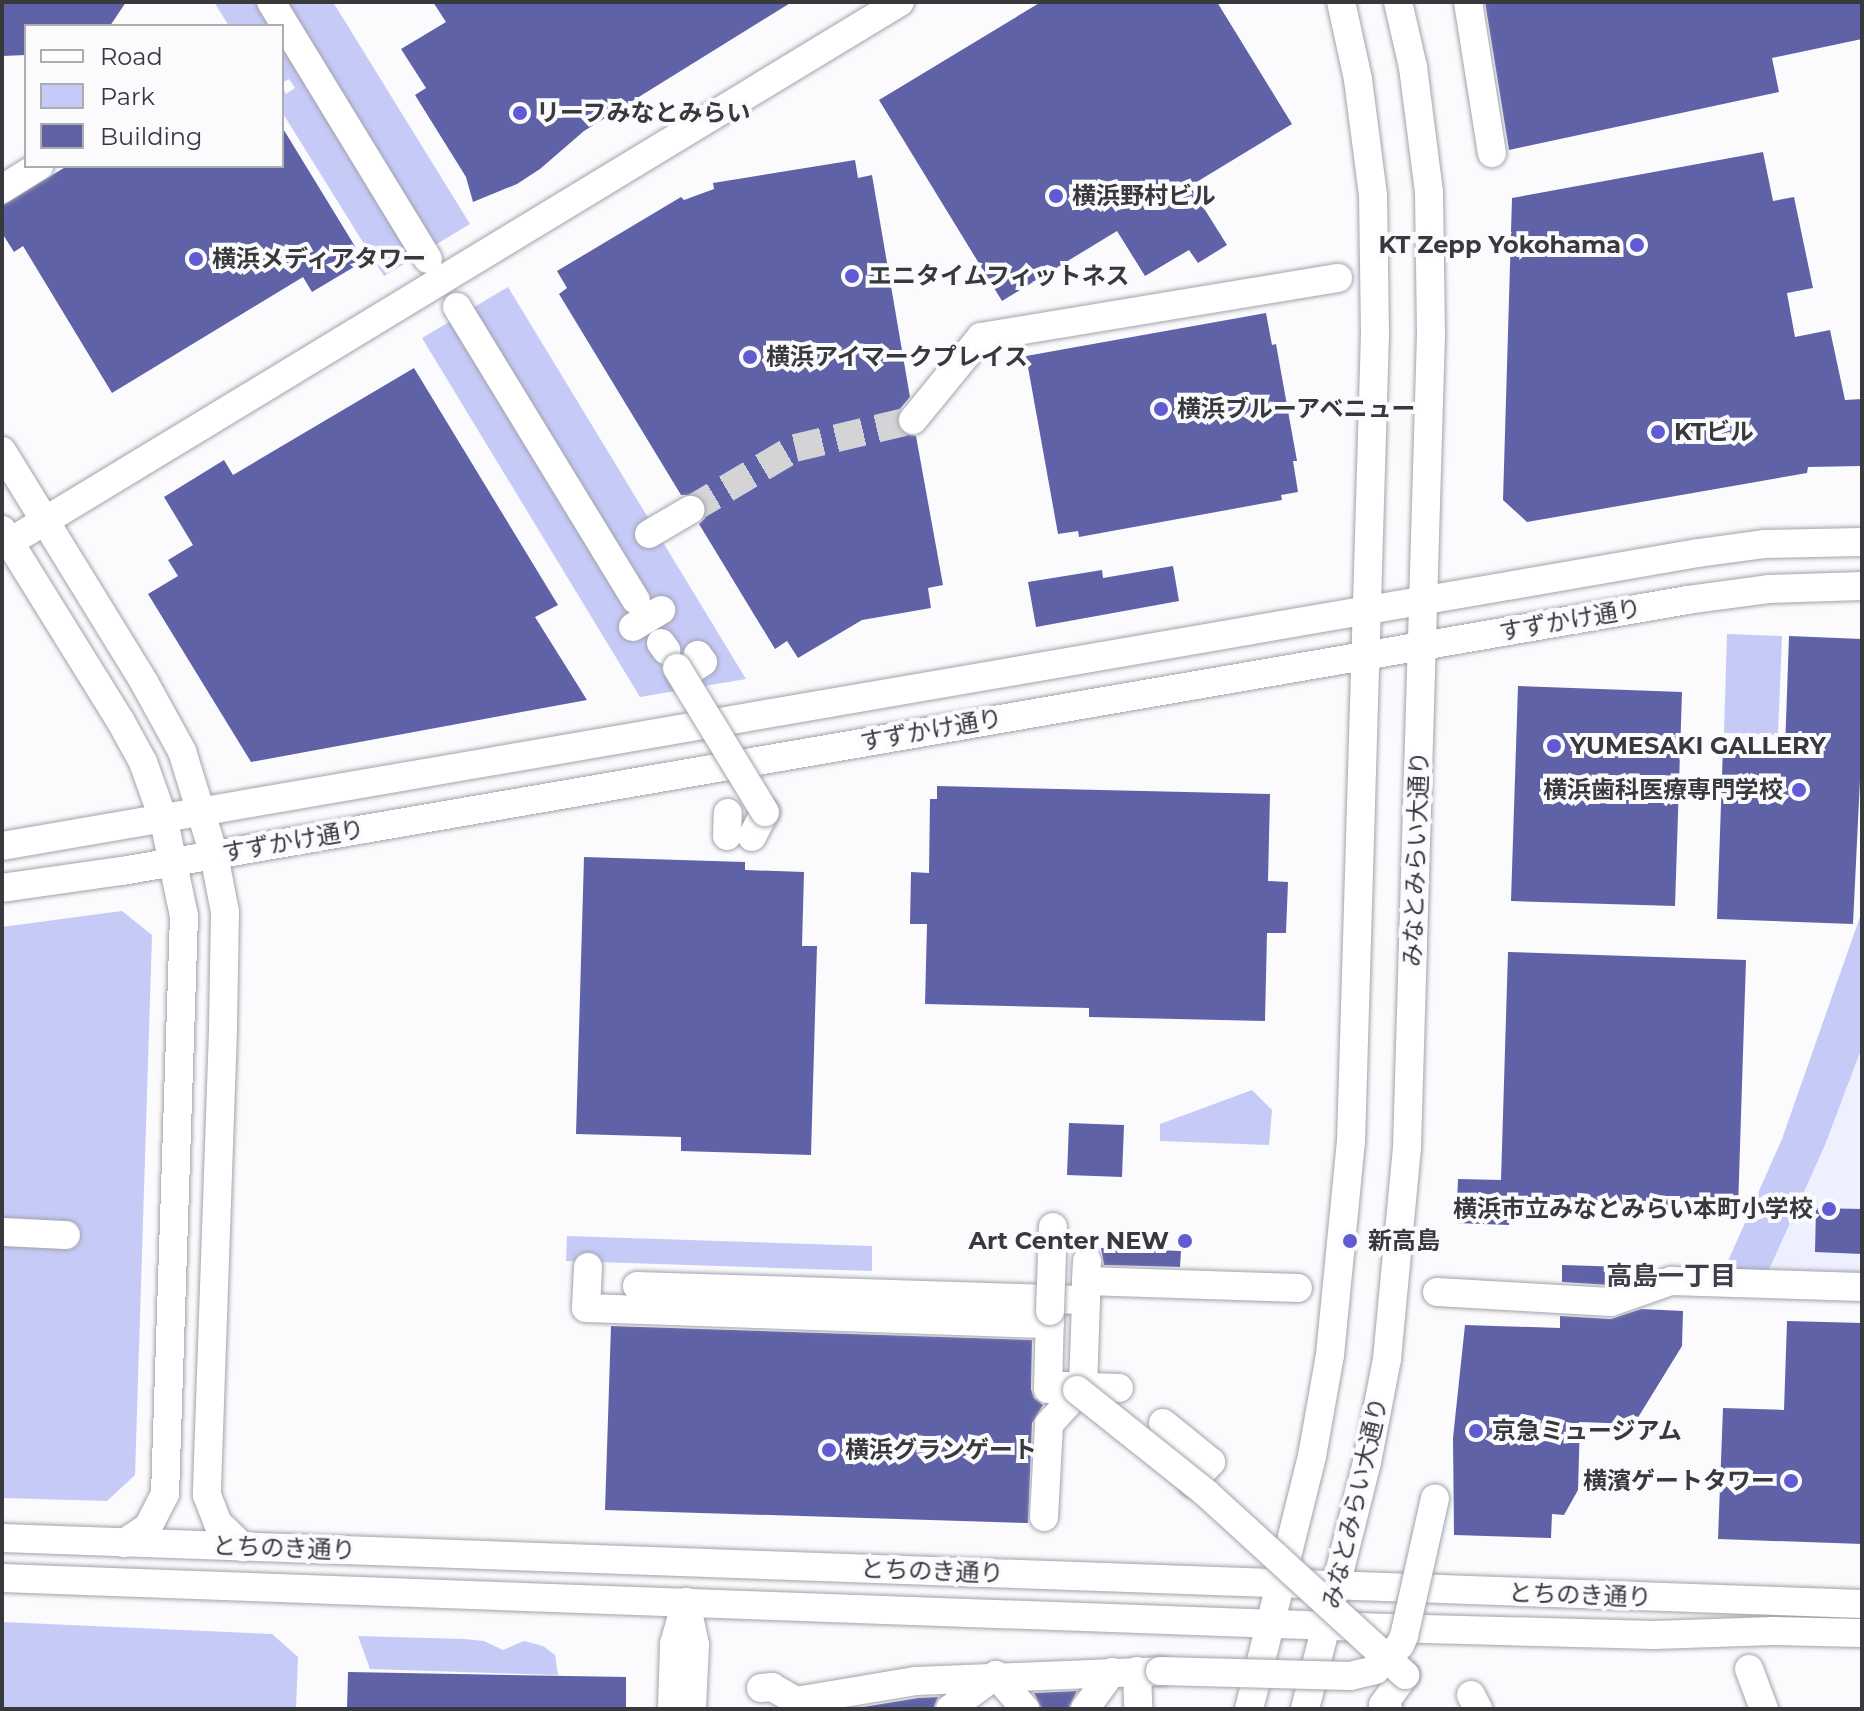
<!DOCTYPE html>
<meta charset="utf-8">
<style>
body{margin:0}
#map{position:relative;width:1864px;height:1711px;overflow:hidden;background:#fbfbfd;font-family:Montserrat,"Noto Sans JP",sans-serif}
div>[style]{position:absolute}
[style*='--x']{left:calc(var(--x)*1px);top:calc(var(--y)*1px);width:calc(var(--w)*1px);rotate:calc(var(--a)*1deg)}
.built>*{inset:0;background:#eef0ff}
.green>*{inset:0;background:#c6caf7}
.building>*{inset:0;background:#5f62a6}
.minor-tunnel>*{height:28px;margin-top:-14px;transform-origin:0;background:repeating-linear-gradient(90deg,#d4d4d7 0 28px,transparent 0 42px)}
.roads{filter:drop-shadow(0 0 2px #a1a2ad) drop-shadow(0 0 2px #a1a2ad)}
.minor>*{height:28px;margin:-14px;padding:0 14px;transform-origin:14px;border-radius:14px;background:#fff}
.bridges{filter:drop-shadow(0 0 2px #a1a2ad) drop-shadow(0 0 2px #a1a2ad)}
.minor-bridge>*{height:28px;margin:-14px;padding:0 14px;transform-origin:14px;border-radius:14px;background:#fff}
.dots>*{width:22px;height:22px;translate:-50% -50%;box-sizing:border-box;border:4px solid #fbfbfd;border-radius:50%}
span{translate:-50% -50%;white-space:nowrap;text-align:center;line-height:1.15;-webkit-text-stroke:8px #fbfbfd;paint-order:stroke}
.poi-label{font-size:24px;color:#38393d;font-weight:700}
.left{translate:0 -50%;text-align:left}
.right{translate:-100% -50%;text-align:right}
.street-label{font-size:24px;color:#38393d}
.neighbourhood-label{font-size:26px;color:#3e3f48;font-weight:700}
.frame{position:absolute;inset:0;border:4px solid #38393d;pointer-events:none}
.legend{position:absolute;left:24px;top:24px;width:260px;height:144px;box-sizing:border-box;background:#fbfbfd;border:2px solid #adadb0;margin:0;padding:10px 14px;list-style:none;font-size:24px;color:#38393d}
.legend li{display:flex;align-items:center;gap:16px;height:40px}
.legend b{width:40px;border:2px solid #adadb0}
</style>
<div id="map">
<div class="built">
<div style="clip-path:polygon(1862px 1047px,1862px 1276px,1768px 1272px,1825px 1145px)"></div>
</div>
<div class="green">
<div style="clip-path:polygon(214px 2px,333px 2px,470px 224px,384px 276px,282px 112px,282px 87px,286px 94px,295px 88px,289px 79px,282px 83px,282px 26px,229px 26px)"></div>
<div style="clip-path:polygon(508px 287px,746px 679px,640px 697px,422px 338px)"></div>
<div style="clip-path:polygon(1727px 634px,1782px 636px,1778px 735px,1724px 733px)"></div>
<div style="clip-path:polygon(122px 911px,152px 935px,135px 1475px,107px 1501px,2px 1498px,2px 927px)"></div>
<div style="clip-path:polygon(1862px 911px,1862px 1047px,1825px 1145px,1768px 1272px,1724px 1270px,1782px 1139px)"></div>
<div style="clip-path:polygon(1252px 1090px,1272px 1110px,1269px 1145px,1160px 1141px,1160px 1124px)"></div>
<div style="clip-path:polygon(567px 1236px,872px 1246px,872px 1271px,566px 1261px)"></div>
<div style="clip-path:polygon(2px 1622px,272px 1634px,298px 1657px,296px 1709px,2px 1709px)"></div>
<div style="clip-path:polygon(358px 1636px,464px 1639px,484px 1641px,503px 1650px,524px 1641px,543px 1646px,555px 1655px,558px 1675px,370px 1669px)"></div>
</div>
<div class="building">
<div style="clip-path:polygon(2px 2px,126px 2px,110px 26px,26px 26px,26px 55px,2px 56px)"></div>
<div style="clip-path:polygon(433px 2px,792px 2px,584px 131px,540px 169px,517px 184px,473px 202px,466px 177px,415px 95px,426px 88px,401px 49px,446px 22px)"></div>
<div style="clip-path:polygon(1041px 2px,1217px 2px,1292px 124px,1190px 186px,1227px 245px,1198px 263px,1189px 250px,1145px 276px,1117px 231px,1002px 301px,879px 100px)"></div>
<div style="clip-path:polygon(1485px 2px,1862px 2px,1862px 39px,1772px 58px,1779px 92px,1509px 150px)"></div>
<div style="clip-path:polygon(282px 127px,364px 261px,312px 292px,303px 277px,112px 393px,23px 246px,14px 252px,2px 233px,2px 206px,67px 166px,282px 166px)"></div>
<div style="clip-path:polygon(1763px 152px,1773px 201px,1794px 197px,1813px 288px,1787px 293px,1795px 337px,1830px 330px,1845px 400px,1862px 399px,1862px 466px,1808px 467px,1807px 473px,1527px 522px,1503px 500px,1512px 198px)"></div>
<div style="clip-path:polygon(855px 160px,858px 178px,872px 175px,910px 397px,899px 410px,897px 425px,903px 434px,916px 436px,943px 585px,928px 588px,931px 608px,862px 620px,798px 658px,787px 641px,775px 649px,699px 524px,705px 518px,705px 502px,698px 495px,681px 495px,559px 294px,567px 288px,557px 271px,681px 197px,684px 200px,714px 189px,713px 183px)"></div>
<div style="clip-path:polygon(1266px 313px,1272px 345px,1276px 344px,1297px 461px,1293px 461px,1298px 492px,1281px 495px,1282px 500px,1079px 537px,1078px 531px,1058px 534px,1026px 356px)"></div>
<div style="clip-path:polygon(414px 368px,558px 605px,535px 617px,587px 700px,251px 762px,148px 594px,178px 576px,168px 560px,193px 545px,164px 497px,224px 460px,233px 475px)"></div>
<div style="clip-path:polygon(1173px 566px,1179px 601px,1036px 627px,1028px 582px,1102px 570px,1103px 578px)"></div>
<div style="clip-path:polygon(1789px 636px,1862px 639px,1862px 739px,1853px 924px,1717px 919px,1723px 747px,1785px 749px)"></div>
<div style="clip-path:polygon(1518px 686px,1682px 692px,1675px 906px,1511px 901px)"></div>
<div style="clip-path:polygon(937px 786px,1270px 794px,1268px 881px,1288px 882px,1286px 933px,1267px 933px,1265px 1021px,1089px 1017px,1089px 1008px,925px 1004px,927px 924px,910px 924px,911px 872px,929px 873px,930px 799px,937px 799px)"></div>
<div style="clip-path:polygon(584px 857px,745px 862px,745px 870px,804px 872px,802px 946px,817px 946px,811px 1155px,681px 1151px,681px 1137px,576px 1134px)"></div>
<div style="clip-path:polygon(1508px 952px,1746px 960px,1738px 1209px,1510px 1201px,1509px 1225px,1456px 1223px,1458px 1179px,1501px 1180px)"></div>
<div style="clip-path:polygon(1069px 1123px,1124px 1125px,1122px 1177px,1067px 1175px)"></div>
<div style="clip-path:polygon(1816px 1208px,1862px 1209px,1862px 1254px,1815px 1252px)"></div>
<div style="clip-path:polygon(1101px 1248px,1181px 1251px,1180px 1267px,1104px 1265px)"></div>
<div style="clip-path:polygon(1562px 1265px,1626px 1267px,1625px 1279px,1609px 1285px,1562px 1282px)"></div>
<div style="clip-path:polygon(1641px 1309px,1683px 1311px,1682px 1346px,1634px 1424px,1580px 1422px,1578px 1490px,1564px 1515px,1552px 1514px,1551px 1538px,1454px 1535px,1453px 1438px,1465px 1325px,1560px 1328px,1560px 1316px,1611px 1319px)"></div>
<div style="clip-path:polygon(1787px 1321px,1862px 1323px,1862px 1544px,1718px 1539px,1723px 1408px,1784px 1410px)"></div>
<div style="clip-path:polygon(611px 1326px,1032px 1340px,1031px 1389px,1034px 1398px,1043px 1405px,1032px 1423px,1028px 1523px,605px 1510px)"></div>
<div style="clip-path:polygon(348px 1672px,626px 1677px,626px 1709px,347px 1709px)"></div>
<div style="clip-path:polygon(1077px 1691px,1068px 1709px,1042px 1709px,1034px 1693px)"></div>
<div style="clip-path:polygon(938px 1697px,933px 1709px,851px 1709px,918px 1698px)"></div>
</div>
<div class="minor-tunnel">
<div style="--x:690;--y:510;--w:122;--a:-30.6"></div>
<div style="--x:795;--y:448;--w:121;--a:-13.3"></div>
</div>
<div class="roads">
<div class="minor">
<div style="--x:271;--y:2;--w:301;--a:58.6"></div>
<div style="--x:1468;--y:2;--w:153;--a:81"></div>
<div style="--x:2;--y:189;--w:44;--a:-31.9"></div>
<div style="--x:457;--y:307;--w:343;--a:58.6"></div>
<div style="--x:913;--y:420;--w:107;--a:-50.7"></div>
<div style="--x:981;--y:337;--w:362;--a:-9.4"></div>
<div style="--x:2;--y:451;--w:271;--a:58.4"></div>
<div style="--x:144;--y:682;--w:79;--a:61.2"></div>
<div style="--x:182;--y:751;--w:109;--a:72.9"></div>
<div style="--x:214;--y:855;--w:58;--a:79.1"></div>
<div style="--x:225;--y:912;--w:118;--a:91"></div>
<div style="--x:223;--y:1030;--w:465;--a:92"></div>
<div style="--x:207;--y:1495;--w:30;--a:69"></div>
<div style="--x:218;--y:1523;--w:35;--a:44"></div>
<div style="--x:2;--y:530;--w:224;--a:58.2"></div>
<div style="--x:120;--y:720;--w:48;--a:61.3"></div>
<div style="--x:143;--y:762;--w:63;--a:70.4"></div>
<div style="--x:164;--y:821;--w:97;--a:78.1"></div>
<div style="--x:184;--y:916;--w:578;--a:91.88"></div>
<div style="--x:165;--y:1494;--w:37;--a:117"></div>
<div style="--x:148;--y:1527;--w:29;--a:146"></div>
<div style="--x:649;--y:534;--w:48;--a:-30.3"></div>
<div style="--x:10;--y:542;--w:1041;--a:-31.25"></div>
<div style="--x:633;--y:627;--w:33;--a:-31"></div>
<div style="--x:661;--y:643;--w:9;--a:54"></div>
<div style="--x:682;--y:676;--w:25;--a:-34"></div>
<div style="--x:703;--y:662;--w:9;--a:-126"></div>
<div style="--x:727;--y:836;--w:23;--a:-88"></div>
<div style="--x:752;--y:837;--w:28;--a:-63"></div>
<div style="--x:2;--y:846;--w:1721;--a:-9.8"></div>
<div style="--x:1698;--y:553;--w:68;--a:-7.7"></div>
<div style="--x:1765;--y:544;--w:97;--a:-1.2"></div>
<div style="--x:2;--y:888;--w:121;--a:-8.1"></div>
<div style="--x:122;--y:871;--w:1588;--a:-9.82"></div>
<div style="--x:1687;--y:600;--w:82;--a:-7.7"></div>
<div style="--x:1768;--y:589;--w:94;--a:-1.8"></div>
<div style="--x:2;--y:1232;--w:64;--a:2.7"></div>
<div style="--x:1087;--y:1261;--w:20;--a:93"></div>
<div style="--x:1086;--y:1281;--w:212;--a:1.9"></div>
<div style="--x:588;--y:1267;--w:41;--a:92.8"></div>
<div style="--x:586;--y:1308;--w:464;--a:2"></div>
<div style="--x:637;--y:1286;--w:449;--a:1.8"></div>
<div style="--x:1086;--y:1300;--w:19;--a:-90"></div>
<div style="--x:1437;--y:1292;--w:174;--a:3.3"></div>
<div style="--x:1611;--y:1302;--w:64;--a:-19.3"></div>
<div style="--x:1671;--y:1281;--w:191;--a:1.8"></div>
<div style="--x:1064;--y:1386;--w:55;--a:2.1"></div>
<div style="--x:1048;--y:1389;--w:78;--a:-88.5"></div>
<div style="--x:1163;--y:1423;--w:62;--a:39.1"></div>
<div style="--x:1211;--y:1462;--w:28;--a:132"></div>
<div style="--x:1044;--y:1517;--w:93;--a:-86.9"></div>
<div style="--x:1049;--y:1424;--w:50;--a:-47.4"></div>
<div style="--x:1083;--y:1387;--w:87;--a:-88"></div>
<div style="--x:2;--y:1538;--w:1861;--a:2.03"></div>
<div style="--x:2;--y:1578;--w:1387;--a:2.07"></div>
<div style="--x:1388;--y:1628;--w:266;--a:1.5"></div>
<div style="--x:1654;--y:1635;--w:120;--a:-1.9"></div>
<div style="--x:1774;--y:1631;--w:88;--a:1.3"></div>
<div style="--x:687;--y:1607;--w:39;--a:78"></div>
<div style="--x:695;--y:1645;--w:64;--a:92.7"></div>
<div style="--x:1749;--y:1669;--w:43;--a:69.4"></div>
<div style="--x:1137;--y:1671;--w:38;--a:88"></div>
<div style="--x:761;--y:1688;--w:11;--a:-5"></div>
<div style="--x:772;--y:1687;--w:28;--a:30"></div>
<div style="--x:796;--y:1701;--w:122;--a:-9.5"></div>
<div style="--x:916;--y:1681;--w:244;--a:-2.3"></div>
<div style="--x:672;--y:1709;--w:65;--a:-88.2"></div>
<div style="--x:674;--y:1644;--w:44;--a:-74.1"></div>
<div style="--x:950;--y:1709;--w:57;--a:-36.5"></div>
<div style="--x:996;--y:1675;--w:45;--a:49.5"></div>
<div style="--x:1085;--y:1709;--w:46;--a:-53.9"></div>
<div style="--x:1249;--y:1709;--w:261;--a:-76"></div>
<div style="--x:1312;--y:1456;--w:103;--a:-79.9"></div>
<div style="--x:1330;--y:1355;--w:214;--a:-84.4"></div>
<div style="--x:1351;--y:1142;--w:807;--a:-88.3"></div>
<div style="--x:1375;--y:335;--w:140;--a:-90.8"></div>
<div style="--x:1373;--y:195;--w:117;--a:-97.4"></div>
<div style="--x:1358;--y:79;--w:79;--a:-102.4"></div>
<div style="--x:1305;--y:1709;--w:255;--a:-75.9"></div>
<div style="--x:1367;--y:1462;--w:105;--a:-79"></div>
<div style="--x:1387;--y:1359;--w:213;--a:-84.6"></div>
<div style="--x:1407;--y:1147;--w:812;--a:-88.31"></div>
<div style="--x:1431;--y:335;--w:143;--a:-90.8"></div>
<div style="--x:1429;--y:192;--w:126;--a:-97.3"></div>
<div style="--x:1413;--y:67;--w:67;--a:-103"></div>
<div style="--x:1388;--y:1709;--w:6;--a:-141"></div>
<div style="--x:1383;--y:1705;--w:37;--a:-54"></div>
</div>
</div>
<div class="bridges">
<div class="minor-bridge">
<div style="--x:677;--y:668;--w:169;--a:58.6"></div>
<div style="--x:1050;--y:1311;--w:84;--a:-88"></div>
<div style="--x:1077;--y:1390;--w:165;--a:38.6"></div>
<div style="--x:1206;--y:1493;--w:270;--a:42.4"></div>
<div style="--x:1160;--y:1671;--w:190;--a:1.5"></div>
<div style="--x:1350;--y:1676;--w:26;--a:-13"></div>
<div style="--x:1375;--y:1670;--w:35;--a:-45"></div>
<div style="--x:1400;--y:1645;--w:10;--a:-66"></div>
<div style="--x:1404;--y:1636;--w:141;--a:-77.3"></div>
<div style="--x:1471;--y:1695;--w:16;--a:63"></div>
</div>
</div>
<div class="dots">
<div style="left:520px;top:113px;background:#605bd3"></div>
<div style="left:1056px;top:196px;background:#605bd3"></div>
<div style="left:1637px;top:245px;background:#605bd3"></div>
<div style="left:196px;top:259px;background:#605bd3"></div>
<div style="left:852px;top:276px;background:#605bd3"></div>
<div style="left:750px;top:357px;background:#605bd3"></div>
<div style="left:1161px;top:409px;background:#605bd3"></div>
<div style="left:1658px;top:432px;background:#605bd3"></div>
<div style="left:1554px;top:746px;background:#605bd3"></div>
<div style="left:1799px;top:790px;background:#605bd3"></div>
<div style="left:1829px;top:1209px;background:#605bd3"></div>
<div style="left:1185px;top:1241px;background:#605bd3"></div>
<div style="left:1350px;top:1241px;background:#605bd3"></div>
<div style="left:1476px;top:1431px;background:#605bd3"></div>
<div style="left:829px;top:1450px;background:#605bd3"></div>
<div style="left:1791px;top:1481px;background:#605bd3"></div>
</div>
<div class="poi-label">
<span class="left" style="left:536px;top:113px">リーフみなとみらい</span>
<span class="left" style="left:1072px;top:196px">横浜野村ビル</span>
<span class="right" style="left:1621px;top:245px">KT Zepp Yokohama</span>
<span class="left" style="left:212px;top:259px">横浜メディアタワー</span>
<span class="left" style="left:868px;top:276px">エニタイムフィットネス</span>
<span class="left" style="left:766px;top:357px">横浜アイマークプレイス</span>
<span class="left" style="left:1177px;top:409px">横浜ブルーアベニュー</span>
<span class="left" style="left:1674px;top:432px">KTビル</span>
<span class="left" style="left:1570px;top:746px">YUMESAKI GALLERY</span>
<span class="right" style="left:1783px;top:790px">横浜歯科医療専門学校</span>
<span class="right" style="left:1813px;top:1209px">横浜市立みなとみらい本町小学校</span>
<span class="right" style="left:1169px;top:1241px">Art Center NEW</span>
<span class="left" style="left:1368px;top:1241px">新高島</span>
<span class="left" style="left:1492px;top:1431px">京急ミュージアム</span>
<span class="left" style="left:845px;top:1450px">横浜グランゲート</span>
<span class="right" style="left:1775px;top:1481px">横濱ゲートタワー</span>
</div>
<div class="street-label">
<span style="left:1570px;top:620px;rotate:-10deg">すずかけ通り</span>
<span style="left:931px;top:730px;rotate:-10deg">すずかけ通り</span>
<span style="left:293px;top:841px;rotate:-10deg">すずかけ通り</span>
<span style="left:1416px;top:859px;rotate:-88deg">みなとみらい大通り</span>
<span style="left:1355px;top:1503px;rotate:-77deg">みなとみらい大通り</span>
<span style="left:284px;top:1548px;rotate:2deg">とちのき通り</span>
<span style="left:932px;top:1571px;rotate:2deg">とちのき通り</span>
<span style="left:1580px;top:1595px;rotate:2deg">とちのき通り</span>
</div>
<div class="neighbourhood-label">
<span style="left:1671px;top:1277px">高島一丁目</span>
</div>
<div class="frame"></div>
<ul class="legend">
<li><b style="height:10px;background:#fff"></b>Road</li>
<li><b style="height:22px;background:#c6caf7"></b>Park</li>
<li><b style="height:22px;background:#5f62a6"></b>Building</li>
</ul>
</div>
